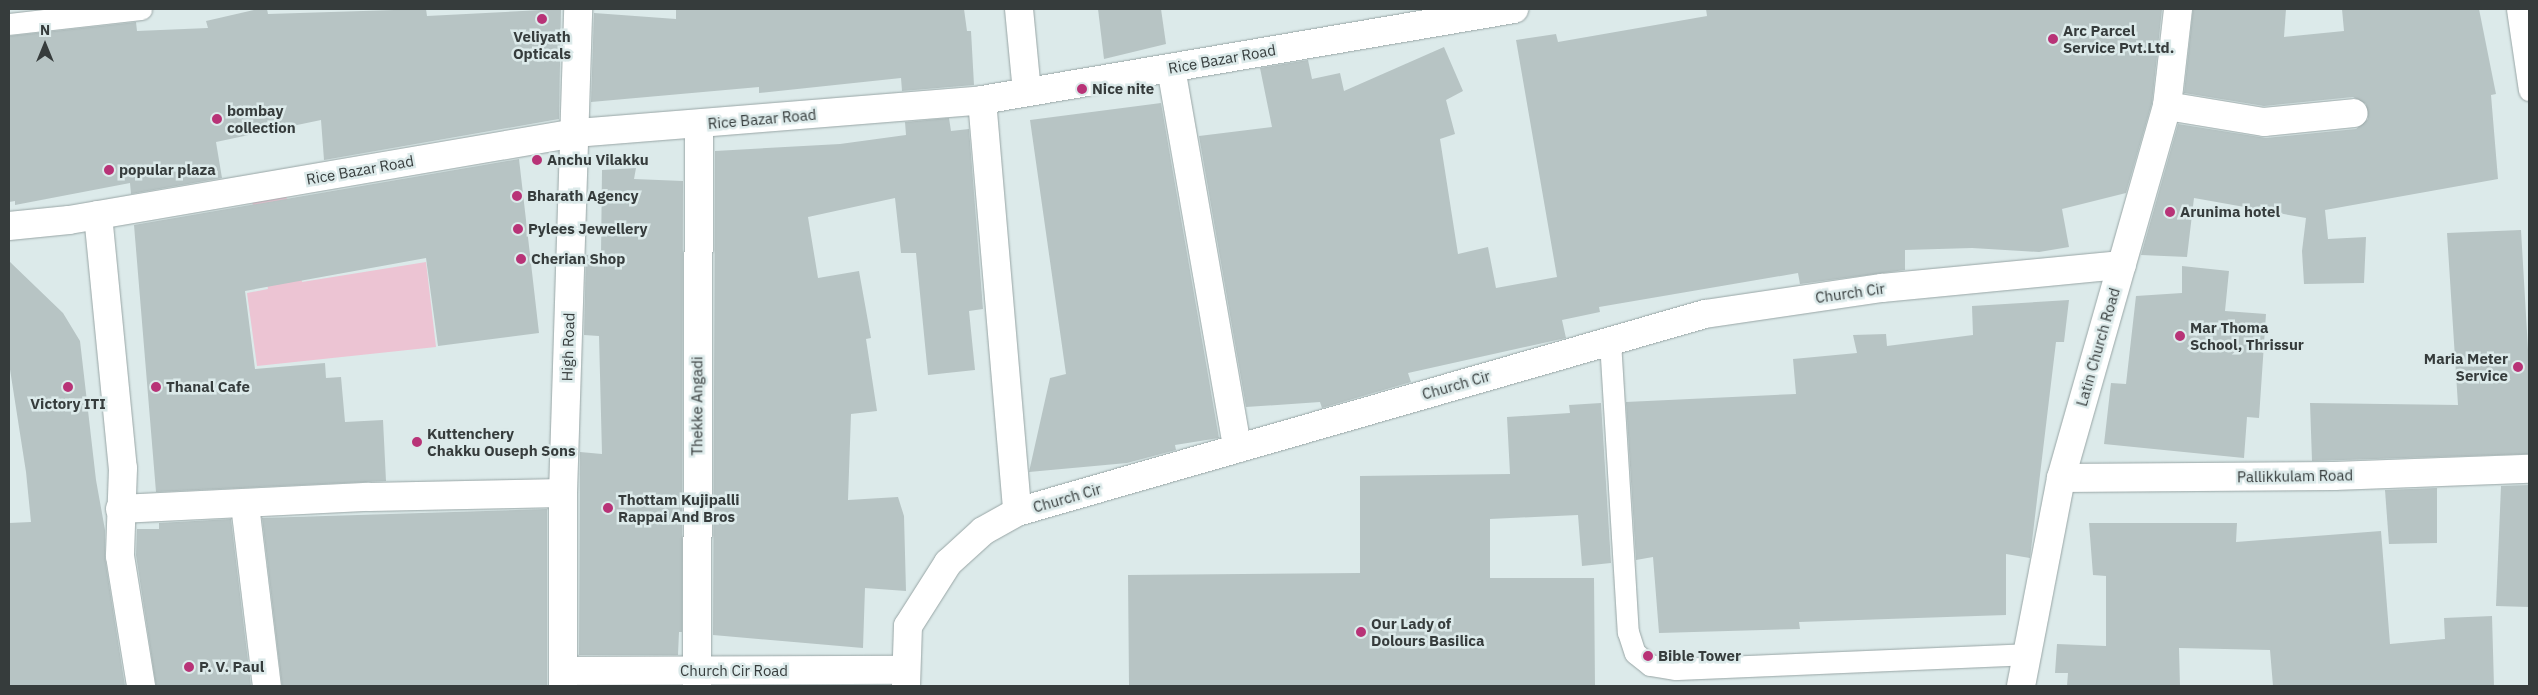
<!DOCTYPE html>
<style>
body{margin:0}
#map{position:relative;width:2538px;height:695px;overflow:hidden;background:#dceaea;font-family:"IBM Plex Sans",sans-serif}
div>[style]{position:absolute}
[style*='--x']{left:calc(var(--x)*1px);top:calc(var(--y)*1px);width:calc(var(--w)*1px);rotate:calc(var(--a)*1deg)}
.green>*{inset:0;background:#ecc4d3}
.building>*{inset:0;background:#b7c4c4}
.roads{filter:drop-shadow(0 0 1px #98a5a5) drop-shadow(0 0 1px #98a5a5)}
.lane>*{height:21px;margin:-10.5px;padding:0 10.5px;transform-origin:10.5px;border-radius:10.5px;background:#fff}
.street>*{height:28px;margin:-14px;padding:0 14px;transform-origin:14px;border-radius:14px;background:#fff}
.secondary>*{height:28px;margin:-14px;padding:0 14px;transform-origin:14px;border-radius:14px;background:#fff}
.dots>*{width:14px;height:14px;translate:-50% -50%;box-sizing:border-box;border:2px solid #dceaea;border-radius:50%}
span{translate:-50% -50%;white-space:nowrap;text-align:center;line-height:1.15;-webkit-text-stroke:5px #dceaea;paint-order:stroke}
.poi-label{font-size:15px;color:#363c3c;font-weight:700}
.left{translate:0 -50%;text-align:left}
.right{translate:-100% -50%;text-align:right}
.street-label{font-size:15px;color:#363c3c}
.frame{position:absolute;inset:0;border:10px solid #363c3c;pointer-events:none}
.north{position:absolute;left:20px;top:20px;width:50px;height:50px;-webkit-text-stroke:4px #dceaea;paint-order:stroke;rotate:0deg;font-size:14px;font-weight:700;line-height:20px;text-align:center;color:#363c3c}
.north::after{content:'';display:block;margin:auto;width:18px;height:22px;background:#363c3c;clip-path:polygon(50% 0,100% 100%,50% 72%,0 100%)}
</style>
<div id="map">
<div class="green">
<div style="clip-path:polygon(286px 194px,302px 282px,426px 262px,436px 347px,257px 366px,247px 293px,268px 289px,252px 200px)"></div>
</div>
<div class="building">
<div style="clip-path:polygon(258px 9px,267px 9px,268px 14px,426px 9px,427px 16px,561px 9px,559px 119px,324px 160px,321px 120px,216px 142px,222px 178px,131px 194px,130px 183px,15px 205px,15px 201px,9px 202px,9px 36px,136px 22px,137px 31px,208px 28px,206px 21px)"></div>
<div style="clip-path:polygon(676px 9px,964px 9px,967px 31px,971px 31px,974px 85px,902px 91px,901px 78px,759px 93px,759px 87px,591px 102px,594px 13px,676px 19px)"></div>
<div style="clip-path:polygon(1098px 9px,1161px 9px,1166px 44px,1104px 59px)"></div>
<div style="clip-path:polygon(1706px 9px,2162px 9px,2152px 103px,2126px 193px,2062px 209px,2069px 247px,2039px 252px,1972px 248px,1905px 250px,1905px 270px,1800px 284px,1798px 273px,1599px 307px,1600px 312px,1562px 320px,1566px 338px,1408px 373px,1411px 382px,1322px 408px,1320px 402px,1246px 407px,1199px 136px,1272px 127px,1260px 68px,1308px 60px,1312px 79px,1340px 73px,1344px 91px,1444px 47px,1463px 91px,1446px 100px,1455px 134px,1440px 139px,1458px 254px,1488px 247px,1496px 288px,1557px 277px,1516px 40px,1556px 34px,1558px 42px,1707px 16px)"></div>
<div style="clip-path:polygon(2193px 9px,2286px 9px,2284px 37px,2344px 31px,2342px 9px,2479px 9px,2496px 94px,2491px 95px,2498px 179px,2325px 210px,2328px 239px,2366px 237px,2364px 283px,2304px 284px,2302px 251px,2306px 218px,2194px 198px,2187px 257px,2141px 255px,2178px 124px,2266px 138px,2356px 129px,2368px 119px,2366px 104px,2353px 97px,2264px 106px,2184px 93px)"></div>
<div style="clip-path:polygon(1161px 103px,1219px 438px,1175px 445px,1176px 450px,1127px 463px,1029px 472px,1050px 378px,1066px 374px,1030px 120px)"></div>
<div style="clip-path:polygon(949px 118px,951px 131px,969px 129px,983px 309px,969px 311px,975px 370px,928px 375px,916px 253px,901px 253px,895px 198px,808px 217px,818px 278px,859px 271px,871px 338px,866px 339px,877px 411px,851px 414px,848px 500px,898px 497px,904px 516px,906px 591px,865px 588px,863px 648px,713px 635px,715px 151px,840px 144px,906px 135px,905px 122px)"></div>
<div style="clip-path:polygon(519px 159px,539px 333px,438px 346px,426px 258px,245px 291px,255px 369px,325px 363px,326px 378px,341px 377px,345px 422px,383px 420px,386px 481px,156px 492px,134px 225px)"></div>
<div style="clip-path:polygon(636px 168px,634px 179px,683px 181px,682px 632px,679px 632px,678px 655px,579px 655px,580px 452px,602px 454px,599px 336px,584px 335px,586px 255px,601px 254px,602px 170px)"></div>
<div style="clip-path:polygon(2521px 230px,2529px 366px,2529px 454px,2312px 461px,2310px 403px,2458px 405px,2447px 233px)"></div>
<div style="clip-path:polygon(9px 261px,63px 313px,80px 341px,96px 480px,105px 530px,105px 558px,125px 686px,9px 686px,9px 523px,31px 522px,26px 472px,9px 363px)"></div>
<div style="clip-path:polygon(2182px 266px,2229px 271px,2225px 311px,2266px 314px,2259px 418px,2247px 417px,2244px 458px,2104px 444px,2111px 383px,2126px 384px,2136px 296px,2182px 293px)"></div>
<div style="clip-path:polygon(2069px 300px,2064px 342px,2056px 342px,2030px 558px,2006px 554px,2006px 615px,1799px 622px,1800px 629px,1659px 633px,1653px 557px,1636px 560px,1626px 402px,1796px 394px,1793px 359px,1857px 353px,1853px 335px,1886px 334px,1887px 346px,1973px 335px,1972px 306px)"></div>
<div style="clip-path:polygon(1601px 403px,1611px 563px,1582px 566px,1578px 515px,1490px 519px,1490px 578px,1594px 578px,1595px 686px,1129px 686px,1128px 575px,1360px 573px,1360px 476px,1510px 474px,1507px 417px,1570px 413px,1569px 405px)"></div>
<div style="clip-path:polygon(2529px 485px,2529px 607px,2496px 606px,2501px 486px)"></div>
<div style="clip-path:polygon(2437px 488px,2437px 543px,2389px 544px,2385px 490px)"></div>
<div style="clip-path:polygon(547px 509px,547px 686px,282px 686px,262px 518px)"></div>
<div style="clip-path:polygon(231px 519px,251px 686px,156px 686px,136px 555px,137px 529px,159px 529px,159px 523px)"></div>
<div style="clip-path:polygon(2089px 523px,2237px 523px,2236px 542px,2381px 531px,2390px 644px,2445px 639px,2444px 618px,2492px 616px,2494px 686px,2273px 686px,2270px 650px,2179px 648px,2180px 686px,2067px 686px,2068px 673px,2055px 673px,2057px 644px,2106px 646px,2106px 576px,2093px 575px)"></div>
</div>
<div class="roads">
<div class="lane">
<div style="--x:2517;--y:9;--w:82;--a:81.6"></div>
<div style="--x:9;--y:24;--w:133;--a:-6.5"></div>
<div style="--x:1610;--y:341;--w:292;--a:86.5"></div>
<div style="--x:1628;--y:632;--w:22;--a:72"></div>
<div style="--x:1635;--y:653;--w:19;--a:39"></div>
<div style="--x:1650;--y:665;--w:26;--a:9"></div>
<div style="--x:1676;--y:669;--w:351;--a:-2.4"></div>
</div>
<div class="street">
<div style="--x:1019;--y:9;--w:83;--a:84.5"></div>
<div style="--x:1171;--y:68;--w:386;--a:80.1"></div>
<div style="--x:982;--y:100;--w:413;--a:85.1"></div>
<div style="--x:2167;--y:106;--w:98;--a:9.4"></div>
<div style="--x:2264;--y:122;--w:90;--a:-5.7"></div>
<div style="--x:98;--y:215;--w:254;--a:84.4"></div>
<div style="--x:123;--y:468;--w:88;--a:92"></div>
<div style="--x:120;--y:556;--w:132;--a:80.8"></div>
<div style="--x:9;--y:226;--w:60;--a:-5.7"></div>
<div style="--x:69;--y:220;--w:514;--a:-9.74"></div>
<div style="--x:576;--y:133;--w:407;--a:-4.6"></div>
<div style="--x:982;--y:100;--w:540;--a:-9.71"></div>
<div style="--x:2061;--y:478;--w:273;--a:-0.4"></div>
<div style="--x:2334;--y:476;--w:195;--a:-2.1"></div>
<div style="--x:245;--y:505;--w:182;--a:83.1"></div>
<div style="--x:120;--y:509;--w:249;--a:-2.8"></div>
<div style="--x:369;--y:497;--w:194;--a:-1.2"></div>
<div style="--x:564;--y:671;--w:340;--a:-0.2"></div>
<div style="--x:697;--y:686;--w:561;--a:-89.8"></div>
<div style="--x:906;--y:686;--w:60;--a:-88.1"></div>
<div style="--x:908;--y:626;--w:75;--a:-57.6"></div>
<div style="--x:948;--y:563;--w:47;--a:-42.4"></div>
<div style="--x:983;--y:531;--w:39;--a:-29"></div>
<div style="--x:1017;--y:512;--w:716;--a:-16.06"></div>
<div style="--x:1705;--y:314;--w:179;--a:-8.4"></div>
<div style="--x:1882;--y:288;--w:241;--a:-5.5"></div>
<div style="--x:2021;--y:686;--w:212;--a:-79.1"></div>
<div style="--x:2061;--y:478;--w:387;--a:-74.1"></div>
<div style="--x:2167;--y:106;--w:98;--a:-83.5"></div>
</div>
<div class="secondary">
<div style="--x:563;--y:686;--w:193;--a:-90"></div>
<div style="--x:563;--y:493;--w:484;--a:-88.2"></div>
</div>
</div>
<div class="dots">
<div style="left:542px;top:19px;background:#b83377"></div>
<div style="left:2053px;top:39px;background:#b83377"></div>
<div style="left:1082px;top:89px;background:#b83377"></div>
<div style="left:217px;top:119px;background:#b83377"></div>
<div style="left:537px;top:160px;background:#b83377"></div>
<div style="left:109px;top:170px;background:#b83377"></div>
<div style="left:517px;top:196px;background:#b83377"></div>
<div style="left:2170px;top:212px;background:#b83377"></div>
<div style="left:518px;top:229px;background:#b83377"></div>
<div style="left:521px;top:259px;background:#b83377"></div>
<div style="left:2180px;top:336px;background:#b83377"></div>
<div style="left:2518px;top:367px;background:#b83377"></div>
<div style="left:68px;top:387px;background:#b83377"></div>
<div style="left:156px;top:387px;background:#b83377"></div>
<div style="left:417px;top:442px;background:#b83377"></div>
<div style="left:608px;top:508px;background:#b83377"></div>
<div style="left:1361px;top:632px;background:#b83377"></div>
<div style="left:1648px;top:656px;background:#b83377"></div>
<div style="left:189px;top:667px;background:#b83377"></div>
</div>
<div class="poi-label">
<span class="left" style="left:2063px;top:39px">Arc Parcel<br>Service Pvt.Ltd.</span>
<span style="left:542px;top:45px">Veliyath<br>Opticals</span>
<span class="left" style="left:1092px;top:89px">Nice nite</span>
<span class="left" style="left:227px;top:119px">bombay<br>collection</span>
<span class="left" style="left:547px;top:160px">Anchu Vilakku</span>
<span class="left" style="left:119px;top:170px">popular plaza</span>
<span class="left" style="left:527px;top:196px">Bharath Agency</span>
<span class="left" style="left:2180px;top:212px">Arunima hotel</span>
<span class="left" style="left:528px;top:229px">Pylees Jewellery</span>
<span class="left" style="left:531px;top:259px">Cherian Shop</span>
<span class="left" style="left:2190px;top:336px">Mar Thoma<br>School, Thrissur</span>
<span class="right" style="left:2508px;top:367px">Maria Meter<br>Service</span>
<span class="left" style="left:166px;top:387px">Thanal Cafe</span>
<span style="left:68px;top:404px">Victory ITI</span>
<span class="left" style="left:427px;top:442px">Kuttenchery<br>Chakku Ouseph Sons</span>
<span class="left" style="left:618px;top:508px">Thottam Kujipalli<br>Rappai And Bros</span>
<span class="left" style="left:1371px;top:632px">Our Lady of<br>Dolours Basilica</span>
<span class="left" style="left:1658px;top:656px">Bible Tower</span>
<span class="left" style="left:199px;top:667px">P. V. Paul</span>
</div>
<div class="street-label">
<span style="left:1222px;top:59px;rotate:-10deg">Rice Bazar Road</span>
<span style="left:762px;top:119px;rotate:-5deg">Rice Bazar Road</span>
<span style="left:360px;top:170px;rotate:-10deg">Rice Bazar Road</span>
<span style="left:1850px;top:293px;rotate:-8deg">Church Cir</span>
<span style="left:568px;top:347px;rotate:-88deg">High Road</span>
<span style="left:2098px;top:347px;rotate:-74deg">Latin Church Road</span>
<span style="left:1456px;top:385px;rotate:-16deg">Church Cir</span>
<span style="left:697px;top:406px;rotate:-90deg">Thekke Angadi</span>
<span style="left:2295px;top:476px;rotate:-1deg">Pallikkulam Road</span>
<span style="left:1067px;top:498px;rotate:-16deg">Church Cir</span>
<span style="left:734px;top:671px">Church Cir Road</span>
</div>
<div class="frame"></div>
<div class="north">N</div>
</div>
